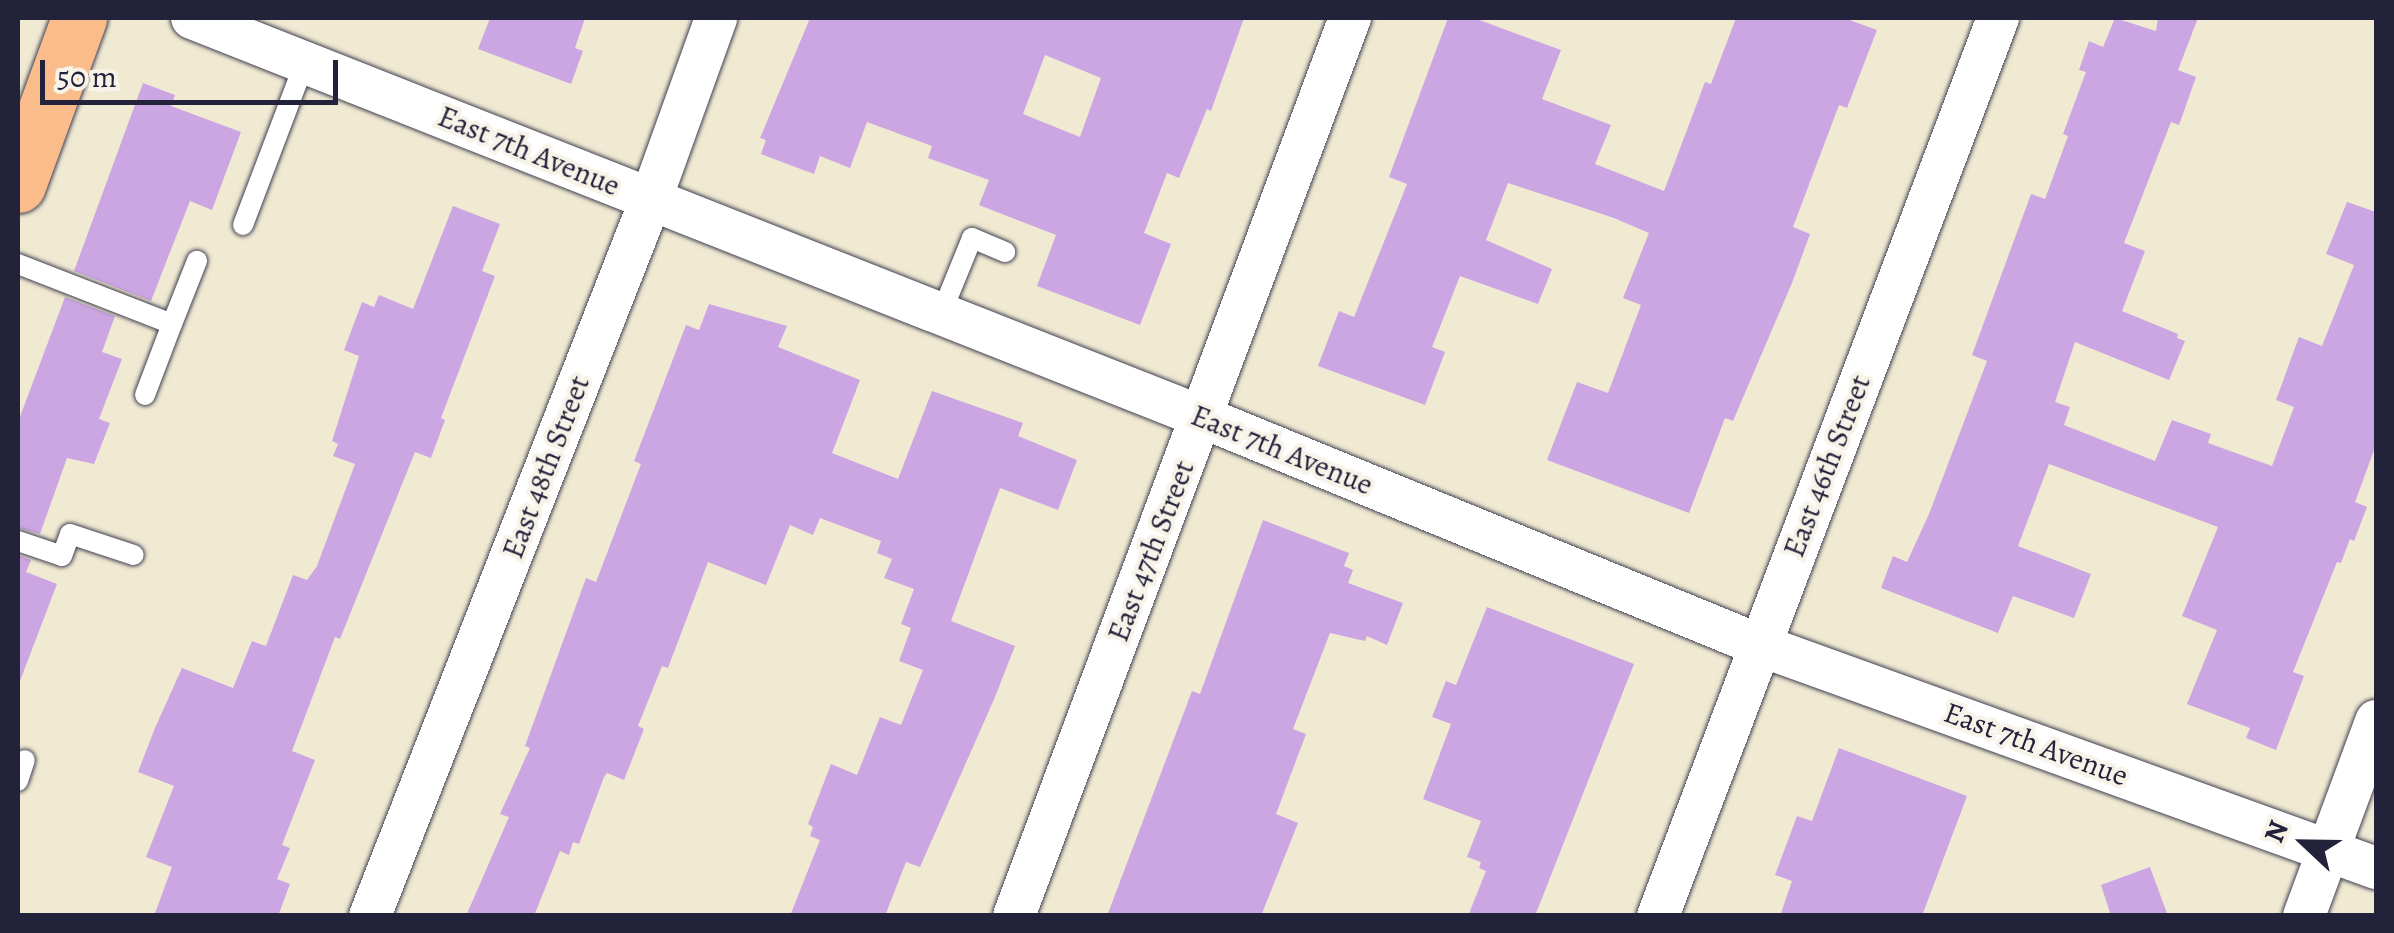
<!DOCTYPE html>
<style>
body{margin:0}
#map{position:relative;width:2394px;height:933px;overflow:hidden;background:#f1ead3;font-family:Alegreya,serif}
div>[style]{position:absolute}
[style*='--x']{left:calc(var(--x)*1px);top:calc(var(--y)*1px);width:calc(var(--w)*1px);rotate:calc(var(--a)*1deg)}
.building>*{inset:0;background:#cca6e2}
.roads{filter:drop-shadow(0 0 2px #414052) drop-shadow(0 0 2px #414052)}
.lane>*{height:20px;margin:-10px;padding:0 10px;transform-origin:10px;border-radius:10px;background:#fff}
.street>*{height:42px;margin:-21px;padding:0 21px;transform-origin:21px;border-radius:21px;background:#fff}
.primary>*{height:55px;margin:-27.5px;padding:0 27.5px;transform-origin:27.5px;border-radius:27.5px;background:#fabc8b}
span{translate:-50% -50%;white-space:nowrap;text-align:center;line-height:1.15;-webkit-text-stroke:8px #f7f3e8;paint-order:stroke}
.street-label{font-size:30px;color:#22223b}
.frame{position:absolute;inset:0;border:20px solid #22223b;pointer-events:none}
.north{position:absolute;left:2254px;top:793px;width:100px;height:100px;-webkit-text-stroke:8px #f7f3e8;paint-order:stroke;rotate:292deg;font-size:28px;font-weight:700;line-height:40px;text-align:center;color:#22223b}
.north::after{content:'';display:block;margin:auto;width:35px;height:45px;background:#22223b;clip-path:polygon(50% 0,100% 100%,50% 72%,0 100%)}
.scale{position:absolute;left:40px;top:60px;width:298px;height:45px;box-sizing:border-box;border:5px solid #22223b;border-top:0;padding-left:12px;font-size:30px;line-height:35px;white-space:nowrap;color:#22223b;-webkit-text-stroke:8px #f7f3e8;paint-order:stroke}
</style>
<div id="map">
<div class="building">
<div style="clip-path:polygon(490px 18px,585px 18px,575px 48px,583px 51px,571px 84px,478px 49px)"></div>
<div style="clip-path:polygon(evenodd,810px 18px,1244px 18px,1211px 111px,1207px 109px,1179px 178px,1167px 173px,1144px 233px,1171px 244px,1140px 325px,1037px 286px,1056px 235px,979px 205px,989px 180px,928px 158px,932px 146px,867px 122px,850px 168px,820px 156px,814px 174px,761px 154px,766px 140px,760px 138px,810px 18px,1045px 55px,1101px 78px,1080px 137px,1023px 114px,1045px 55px)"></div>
<div style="clip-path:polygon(1448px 18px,1474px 18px,1561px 50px,1542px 99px,1611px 125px,1595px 164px,1664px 191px,1705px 82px,1711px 84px,1736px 18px,1844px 18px,1877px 30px,1847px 108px,1839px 105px,1793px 227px,1810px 234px,1792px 283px,1733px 421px,1725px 418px,1689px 513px,1547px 460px,1577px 382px,1608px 393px,1641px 305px,1623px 298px,1649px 233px,1614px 218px,1508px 183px,1486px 240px,1552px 269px,1538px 304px,1460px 276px,1432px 347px,1445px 352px,1425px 405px,1318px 366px,1339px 311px,1354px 317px,1407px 184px,1389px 177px)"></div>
<div style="clip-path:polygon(2115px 18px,2156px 31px,2158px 18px,2198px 18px,2178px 70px,2196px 77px,2179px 125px,2171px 122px,2124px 243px,2145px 251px,2122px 311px,2178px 334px,2177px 338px,2185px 341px,2169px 380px,2075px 342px,2055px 402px,2070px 407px,2064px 425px,2155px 461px,2172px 420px,2211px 434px,2208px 443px,2272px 466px,2294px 407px,2276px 400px,2299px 337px,2322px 346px,2354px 265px,2326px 254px,2347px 202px,2376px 212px,2376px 445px,2355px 502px,2367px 507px,2354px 541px,2350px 539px,2341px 563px,2337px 562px,2293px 672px,2304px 676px,2276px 750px,2246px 738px,2250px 728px,2187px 704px,2217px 630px,2182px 616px,2218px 527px,2049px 464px,2018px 546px,2091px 574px,2074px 618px,2013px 596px,1998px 633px,1881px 588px,1893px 556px,1907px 562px,1929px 514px,1987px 361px,1972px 355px,2009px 254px,2031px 194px,2045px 199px,2068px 136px,2063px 134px,2086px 72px,2079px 70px,2089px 41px,2103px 47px)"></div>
<div style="clip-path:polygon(143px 83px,175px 95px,171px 106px,241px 132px,212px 210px,190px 201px,151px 301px,74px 271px)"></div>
<div style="clip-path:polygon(453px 206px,500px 224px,482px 271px,495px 276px,441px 418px,445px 420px,431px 458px,415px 452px,340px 639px,335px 637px,292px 751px,315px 760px,282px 845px,290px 848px,277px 879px,290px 884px,278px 916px,154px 916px,172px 867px,146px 857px,174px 786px,138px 772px,155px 728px,182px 668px,233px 688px,252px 641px,266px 646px,293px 575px,307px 580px,317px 566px,355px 464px,333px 456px,338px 444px,332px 441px,359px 356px,344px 350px,362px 302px,374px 307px,379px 295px,413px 309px)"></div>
<div style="clip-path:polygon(65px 297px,115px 316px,102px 352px,122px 359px,99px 419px,110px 423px,94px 464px,67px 458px,40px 534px,18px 528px,18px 422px)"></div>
<div style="clip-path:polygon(709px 304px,787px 326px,778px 347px,860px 380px,832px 453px,898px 479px,932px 391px,1023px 423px,1018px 436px,1077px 460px,1058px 510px,1000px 488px,951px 621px,1015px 646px,995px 697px,920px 867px,906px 862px,885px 916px,790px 916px,820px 840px,810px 836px,813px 827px,808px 824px,831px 764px,857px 775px,880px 717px,901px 725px,923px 670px,899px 661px,911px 628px,901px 624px,914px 589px,884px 578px,892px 559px,877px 553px,881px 541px,820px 518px,813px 535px,790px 525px,766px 585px,708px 562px,668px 668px,662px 666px,638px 726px,644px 729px,624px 780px,607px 773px,604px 777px,579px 844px,573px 842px,569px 855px,560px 851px,534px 916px,466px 916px,509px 817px,500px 814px,530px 748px,525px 746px,586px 578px,596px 582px,641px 464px,634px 461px,686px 325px,699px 330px)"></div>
<div style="clip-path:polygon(1263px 520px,1349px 553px,1344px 566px,1353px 570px,1348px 583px,1403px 603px,1387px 645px,1367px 636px,1365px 641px,1330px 633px,1293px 729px,1306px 734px,1276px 814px,1298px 823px,1261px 916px,1107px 916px,1192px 691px,1200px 694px)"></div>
<div style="clip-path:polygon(18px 555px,31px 560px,26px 572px,57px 584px,20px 681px)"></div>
<div style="clip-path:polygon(1487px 607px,1634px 664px,1535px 916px,1468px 916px,1486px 871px,1479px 868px,1481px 862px,1467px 857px,1481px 821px,1423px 799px,1451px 724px,1432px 717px,1446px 681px,1456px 685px)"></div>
<div style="clip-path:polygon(1839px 748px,1967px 796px,1922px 916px,1780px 916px,1792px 881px,1775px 875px,1797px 816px,1812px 821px)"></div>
<div style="clip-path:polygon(2150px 867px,2168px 916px,2111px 916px,2101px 885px)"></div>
</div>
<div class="roads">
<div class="lane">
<div style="--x:243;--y:225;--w:174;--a:-69.2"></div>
<div style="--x:18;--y:264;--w:165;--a:21.3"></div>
<div style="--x:172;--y:324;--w:68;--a:-68.4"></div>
<div style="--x:941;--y:314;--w:82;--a:-67.8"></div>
<div style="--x:972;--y:238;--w:36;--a:23"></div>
<div style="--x:145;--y:395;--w:76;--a:-69.2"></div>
<div style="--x:18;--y:541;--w:46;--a:18.8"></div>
<div style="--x:62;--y:556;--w:23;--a:-70"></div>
<div style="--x:70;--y:534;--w:67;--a:18.2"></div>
<div style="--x:18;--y:781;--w:22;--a:-72"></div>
</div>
<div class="street">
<div style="--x:192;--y:18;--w:1086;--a:21.56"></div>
<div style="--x:1202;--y:417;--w:602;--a:22.26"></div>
<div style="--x:1759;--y:645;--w:656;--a:19.87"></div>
<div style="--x:370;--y:916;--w:770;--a:-68.6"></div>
<div style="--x:651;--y:199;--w:192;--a:-70.2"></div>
<div style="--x:1014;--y:916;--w:959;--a:-69.49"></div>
<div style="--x:1658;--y:916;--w:960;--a:-69.26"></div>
<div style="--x:2304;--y:916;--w:208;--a:-69.7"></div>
</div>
<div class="primary">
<div style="--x:18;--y:185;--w:178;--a:-69.9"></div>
</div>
</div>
<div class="street-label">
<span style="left:529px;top:151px;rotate:22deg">East 7th Avenue</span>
<span style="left:1282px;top:450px;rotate:22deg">East 7th Avenue</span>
<span style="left:1827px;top:466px;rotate:-69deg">East 46th Street</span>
<span style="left:546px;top:467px;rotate:-69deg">East 48th Street</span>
<span style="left:1151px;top:551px;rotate:-69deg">East 47th Street</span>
<span style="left:2036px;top:744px;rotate:20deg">East 7th Avenue</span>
</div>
<div class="frame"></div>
<div class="north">N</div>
<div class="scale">50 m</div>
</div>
